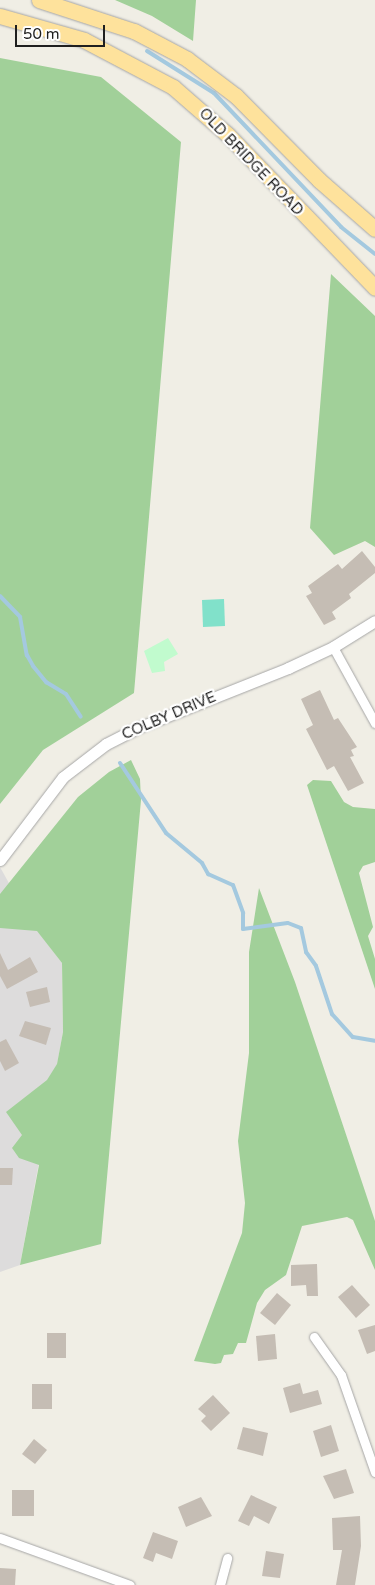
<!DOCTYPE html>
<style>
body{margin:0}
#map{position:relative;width:375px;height:1585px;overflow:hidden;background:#f0eee5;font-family:"Varela Round",sans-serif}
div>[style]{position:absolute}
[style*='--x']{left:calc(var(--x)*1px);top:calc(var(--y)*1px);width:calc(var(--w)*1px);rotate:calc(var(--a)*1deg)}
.residential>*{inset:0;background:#dddcdc}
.forest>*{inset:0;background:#a1d099}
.park>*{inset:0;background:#c1fbce}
.pitch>*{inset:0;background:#81e1ca}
.stream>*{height:4px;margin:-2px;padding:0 2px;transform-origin:2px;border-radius:2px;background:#a4c9df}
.building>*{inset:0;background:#c5bdb4}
.roads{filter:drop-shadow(0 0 1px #a6a6a6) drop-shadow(0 0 1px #a6a6a6)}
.minor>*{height:9px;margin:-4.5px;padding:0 4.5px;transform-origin:4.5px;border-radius:4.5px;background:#fff}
.tertiary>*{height:11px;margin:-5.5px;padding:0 5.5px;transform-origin:5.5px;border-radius:5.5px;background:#fff}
.primary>*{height:15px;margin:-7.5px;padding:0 7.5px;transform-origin:7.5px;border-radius:7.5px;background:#fee29c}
span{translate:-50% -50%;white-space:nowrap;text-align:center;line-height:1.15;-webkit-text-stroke:4.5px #fff;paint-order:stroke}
.street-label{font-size:15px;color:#1f1f1f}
.scale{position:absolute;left:15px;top:25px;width:90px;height:22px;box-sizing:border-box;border:2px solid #1f1f1f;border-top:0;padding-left:6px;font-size:15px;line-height:18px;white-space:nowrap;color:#1f1f1f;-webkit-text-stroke:4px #fff;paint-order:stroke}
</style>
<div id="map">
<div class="residential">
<div style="clip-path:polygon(0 867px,30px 921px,62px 963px,63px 1032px,20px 1265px,0 1272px)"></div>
</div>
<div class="forest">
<div style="clip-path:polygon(115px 0,196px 0,193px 41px,152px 16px)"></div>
<div style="clip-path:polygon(0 58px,101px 77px,181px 142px,134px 693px,43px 750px,0 804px)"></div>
<div style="clip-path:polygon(331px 274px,375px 316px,375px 547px,365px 541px,334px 555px,310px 528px)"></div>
<div style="clip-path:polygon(131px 760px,140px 779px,141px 800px,101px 1244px,20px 1265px,39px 1165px,19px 1158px,12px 1148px,22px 1135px,6px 1112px,47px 1080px,57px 1064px,63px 1032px,62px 963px,37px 931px,0 928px,0 894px,78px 797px,109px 772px)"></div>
<div style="clip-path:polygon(313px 780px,331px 781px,344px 802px,353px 807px,375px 809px,375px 862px,363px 866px,359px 873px,373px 927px,368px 936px,375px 959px,375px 989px,307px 785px)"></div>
<div style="clip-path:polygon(259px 888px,295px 982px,375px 1221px,375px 1270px,353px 1220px,347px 1217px,302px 1226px,286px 1275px,265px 1290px,257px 1303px,246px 1343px,238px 1343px,233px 1354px,224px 1355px,221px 1363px,215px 1364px,194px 1361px,242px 1233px,245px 1203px,238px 1141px,249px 1053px,249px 952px)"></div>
</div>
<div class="park">
<div style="clip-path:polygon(168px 638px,178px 654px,164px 662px,165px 671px,152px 673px,144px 651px)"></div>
</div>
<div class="pitch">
<div style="clip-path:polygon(224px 599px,225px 626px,203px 627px,202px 600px)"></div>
</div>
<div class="stream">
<div style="--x:147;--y:51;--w:79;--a:32.1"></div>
<div style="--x:214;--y:93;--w:185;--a:46.5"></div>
<div style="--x:341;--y:227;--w:43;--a:38.5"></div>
<div style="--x:0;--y:596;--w:29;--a:46"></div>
<div style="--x:20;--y:617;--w:39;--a:80"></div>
<div style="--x:27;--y:655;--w:13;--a:61"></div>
<div style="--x:33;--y:666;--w:21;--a:51"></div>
<div style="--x:46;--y:682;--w:23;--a:31"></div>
<div style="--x:66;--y:694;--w:27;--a:57"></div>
<div style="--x:120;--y:763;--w:84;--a:56.7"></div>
<div style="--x:166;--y:833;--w:47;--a:39.8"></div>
<div style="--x:202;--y:863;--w:13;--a:61"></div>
<div style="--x:208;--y:874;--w:27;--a:24"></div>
<div style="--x:233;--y:885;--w:30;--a:70"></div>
<div style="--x:243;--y:913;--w:16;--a:90"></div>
<div style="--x:243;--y:929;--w:45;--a:-7.6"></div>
<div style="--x:288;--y:923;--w:14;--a:21"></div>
<div style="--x:301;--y:928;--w:25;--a:78"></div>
<div style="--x:306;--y:952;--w:17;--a:54"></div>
<div style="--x:316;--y:966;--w:51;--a:71.6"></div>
<div style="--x:332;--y:1014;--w:31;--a:48"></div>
<div style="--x:353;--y:1037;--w:22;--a:10"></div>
</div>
<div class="building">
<div style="clip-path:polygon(362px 551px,375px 567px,375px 573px,349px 594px,351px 598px,332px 612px,336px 619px,324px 625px,306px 596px,312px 593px,308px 586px,338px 564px,342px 569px)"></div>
<div style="clip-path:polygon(320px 690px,334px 720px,338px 718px,357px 747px,351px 750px,354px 756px,350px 757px,364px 783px,348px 791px,334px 766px,327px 770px,306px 729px,313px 725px,301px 699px)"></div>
<div style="clip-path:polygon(0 953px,8px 970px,30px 957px,38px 972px,7px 989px,0 976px)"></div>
<div style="clip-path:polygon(47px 987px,50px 1002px,30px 1007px,26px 992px)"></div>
<div style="clip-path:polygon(25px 1021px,51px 1028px,46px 1045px,19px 1036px)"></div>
<div style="clip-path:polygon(6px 1039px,19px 1063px,5px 1071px,0 1061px,0 1042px)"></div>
<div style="clip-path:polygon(0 1168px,13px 1168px,12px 1185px,0 1185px)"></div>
<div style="clip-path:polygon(317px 1264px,318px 1296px,307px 1296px,306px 1285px,291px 1286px,291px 1265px)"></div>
<div style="clip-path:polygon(352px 1285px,370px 1305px,356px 1318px,338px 1297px)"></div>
<div style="clip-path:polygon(277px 1293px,291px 1305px,275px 1325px,260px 1313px)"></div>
<div style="clip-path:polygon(375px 1325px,375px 1351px,367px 1354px,358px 1330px)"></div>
<div style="clip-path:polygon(47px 1333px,66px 1333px,66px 1358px,47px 1358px)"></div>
<div style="clip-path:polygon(275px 1334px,277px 1359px,258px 1361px,256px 1336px)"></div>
<div style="clip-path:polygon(300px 1383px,303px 1394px,318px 1390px,322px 1404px,290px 1413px,283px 1388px)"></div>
<div style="clip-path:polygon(32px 1384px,52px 1384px,52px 1409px,32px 1409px)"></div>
<div style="clip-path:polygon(213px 1395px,230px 1413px,211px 1431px,201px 1421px,206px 1416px,198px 1409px)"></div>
<div style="clip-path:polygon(331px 1425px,339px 1451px,321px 1457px,313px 1431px)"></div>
<div style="clip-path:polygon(243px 1427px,268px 1433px,263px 1456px,237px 1449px)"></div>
<div style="clip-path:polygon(34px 1439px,47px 1450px,35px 1464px,22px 1454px)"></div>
<div style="clip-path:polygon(346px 1469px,354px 1493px,334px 1499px,323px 1476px)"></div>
<div style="clip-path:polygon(12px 1490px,34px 1490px,34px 1516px,12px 1516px)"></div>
<div style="clip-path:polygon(251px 1495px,277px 1507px,269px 1524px,254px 1516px,249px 1526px,238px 1521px)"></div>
<div style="clip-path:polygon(201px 1497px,212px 1516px,186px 1527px,178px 1507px)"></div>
<div style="clip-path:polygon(360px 1516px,361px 1546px,355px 1585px,336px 1585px,342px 1550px,333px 1550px,332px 1518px)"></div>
<div style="clip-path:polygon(153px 1532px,178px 1541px,172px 1559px,156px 1553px,153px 1562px,143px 1558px)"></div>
<div style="clip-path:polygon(266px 1551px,284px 1554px,280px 1578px,262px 1576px)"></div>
<div style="clip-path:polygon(0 1568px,16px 1569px,15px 1585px,0 1585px)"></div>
</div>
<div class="roads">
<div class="minor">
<div style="--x:333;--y:647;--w:87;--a:61.1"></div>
<div style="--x:314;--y:1337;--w:47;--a:54.6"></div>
<div style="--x:341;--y:1375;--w:103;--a:70.7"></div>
<div style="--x:0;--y:1538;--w:138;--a:19.9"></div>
<div style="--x:220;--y:1585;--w:28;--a:-75"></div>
</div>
<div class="tertiary">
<div style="--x:0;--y:860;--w:104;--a:-52.8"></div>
<div style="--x:63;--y:777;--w:54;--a:-37.5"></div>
<div style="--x:106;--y:744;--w:33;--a:-27"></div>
<div style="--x:135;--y:729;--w:165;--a:-21.7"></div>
<div style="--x:288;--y:668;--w:50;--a:-25"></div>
<div style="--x:333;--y:647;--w:49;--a:-31.8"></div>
</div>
<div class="primary">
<div style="--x:39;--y:0;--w:100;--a:18.1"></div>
<div style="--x:134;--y:31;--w:60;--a:27.8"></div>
<div style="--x:187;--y:59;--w:61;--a:37.1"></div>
<div style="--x:236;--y:96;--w:118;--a:45.3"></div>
<div style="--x:319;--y:180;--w:74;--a:41.2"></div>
<div style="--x:0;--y:16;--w:87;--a:15.9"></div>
<div style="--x:84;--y:40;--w:101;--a:27.8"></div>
<div style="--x:173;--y:87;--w:73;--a:41.1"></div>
<div style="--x:228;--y:135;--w:212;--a:46.1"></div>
</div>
</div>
<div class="street-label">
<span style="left:251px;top:162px;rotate:46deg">OLD BRIDGE ROAD</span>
<span style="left:169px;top:716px;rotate:-23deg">COLBY DRIVE</span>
</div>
<div class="scale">50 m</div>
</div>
